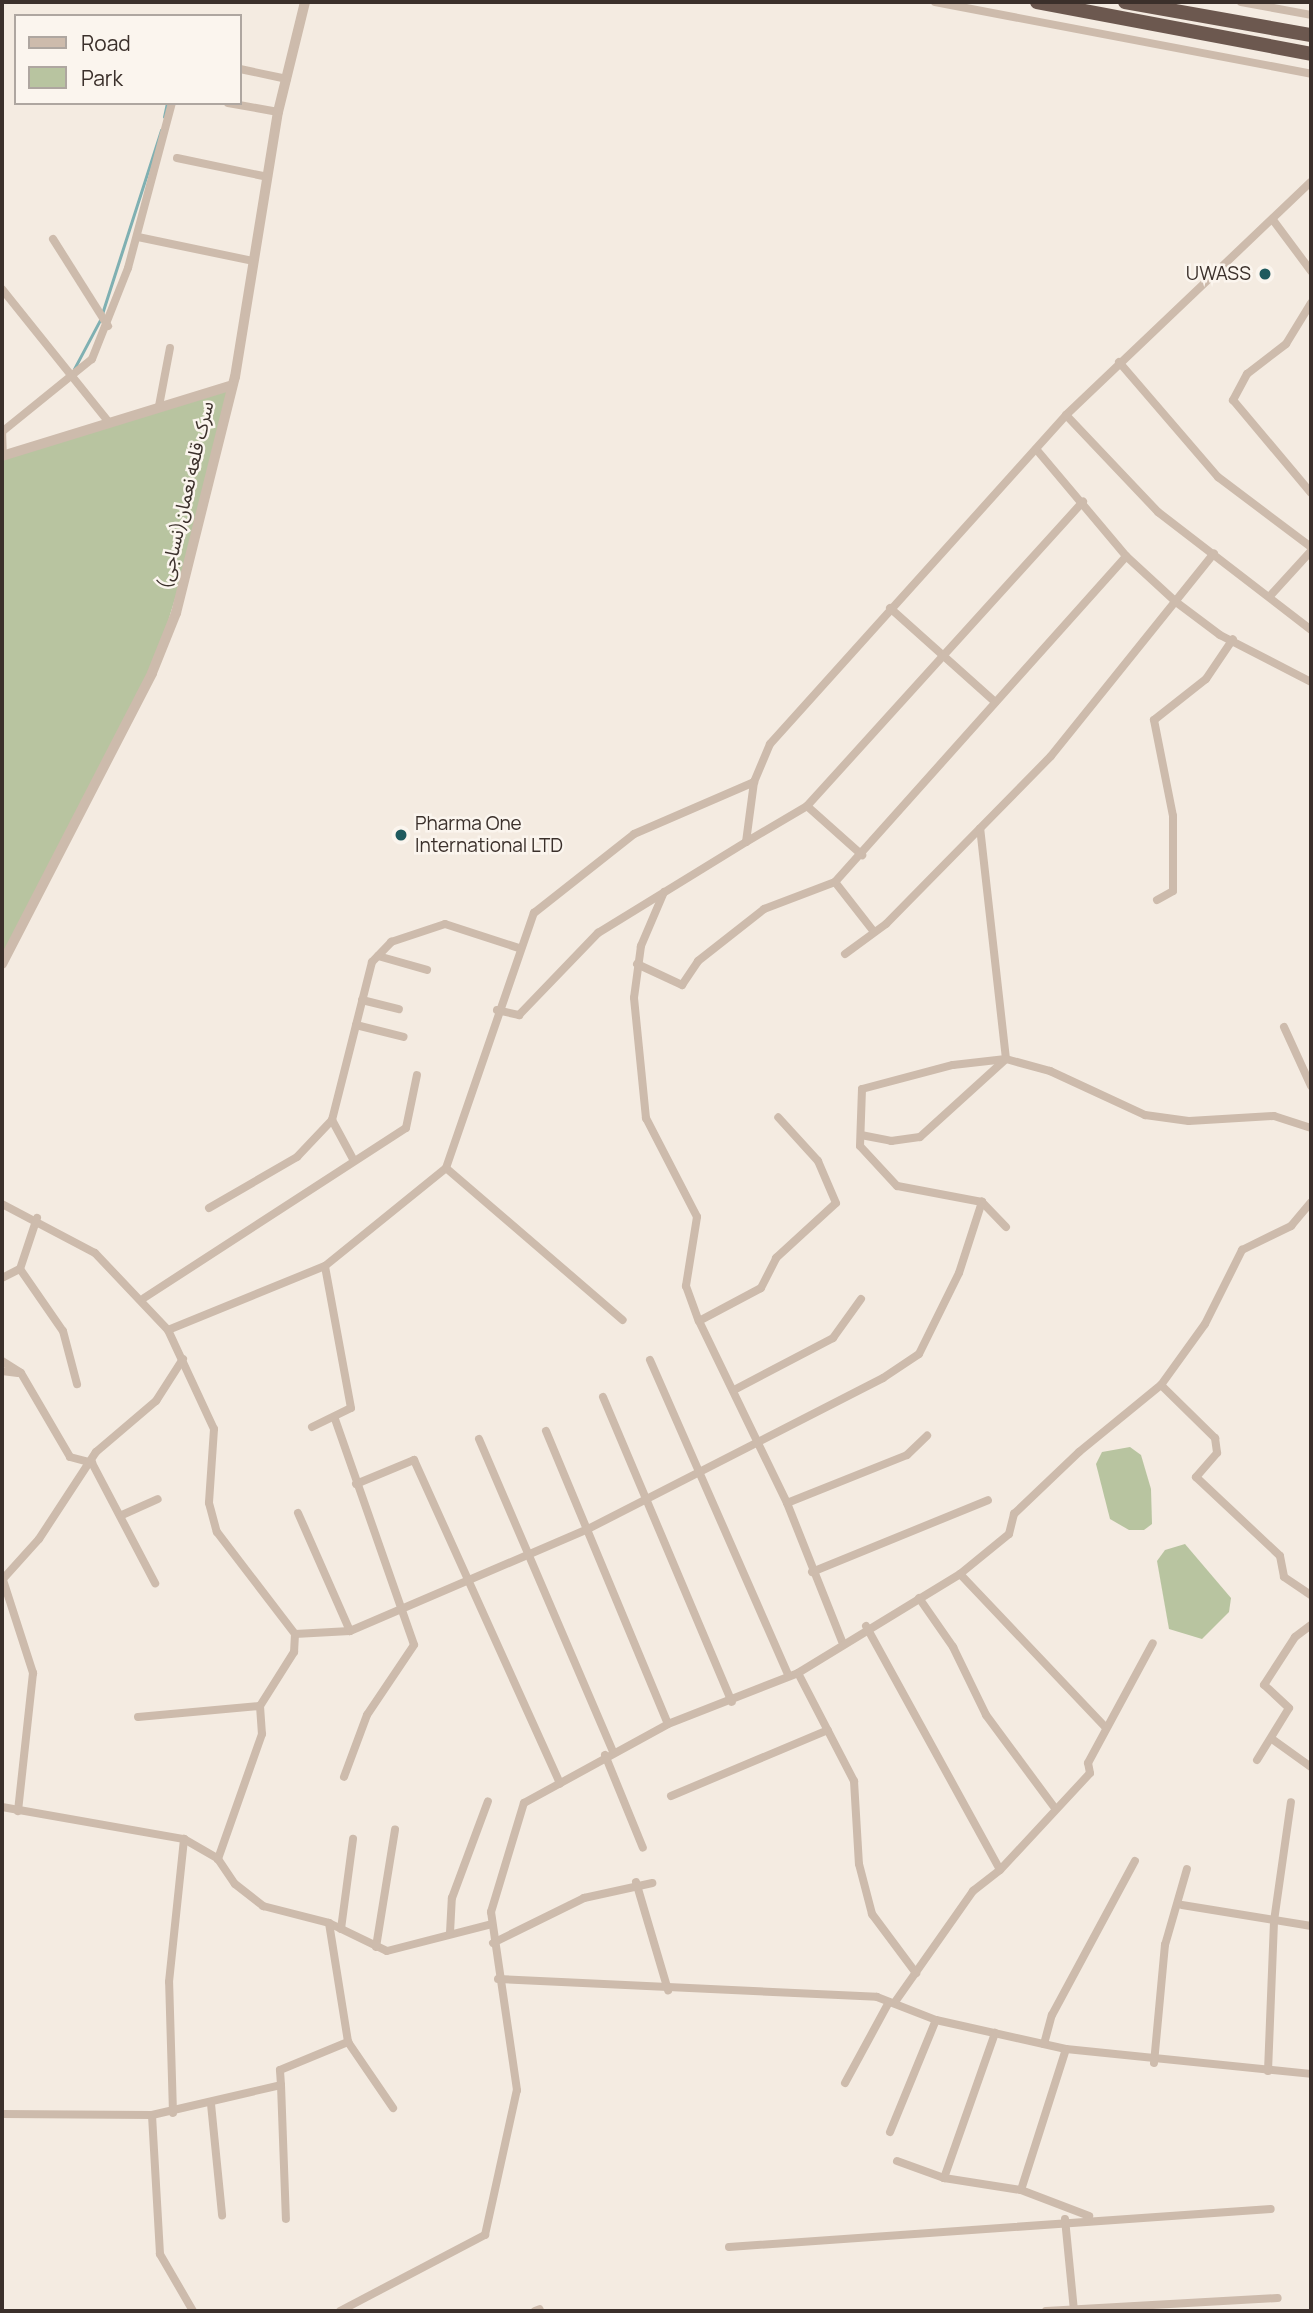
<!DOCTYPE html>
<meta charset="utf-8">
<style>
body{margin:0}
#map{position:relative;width:1313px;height:2313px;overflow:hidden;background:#f4ebe1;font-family:Manrope,"Noto Sans Arabic",sans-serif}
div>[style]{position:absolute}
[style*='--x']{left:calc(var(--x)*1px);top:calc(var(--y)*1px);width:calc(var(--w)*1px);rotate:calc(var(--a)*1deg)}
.green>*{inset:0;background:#b8c4a0}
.stream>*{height:2.5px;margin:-1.25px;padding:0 1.25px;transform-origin:1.25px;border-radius:1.25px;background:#7fb0b2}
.minor>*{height:8px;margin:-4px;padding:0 4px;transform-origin:4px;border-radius:4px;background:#cdbbac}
.tertiary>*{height:10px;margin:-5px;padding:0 5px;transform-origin:5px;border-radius:5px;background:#cdbbac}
.trunk>*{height:14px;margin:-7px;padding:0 7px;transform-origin:7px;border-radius:7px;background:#6c584f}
.dots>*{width:19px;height:19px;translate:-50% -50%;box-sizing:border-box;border:4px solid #fbf5ee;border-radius:50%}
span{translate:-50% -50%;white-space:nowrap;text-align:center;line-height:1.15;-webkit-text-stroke:5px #fbf5ee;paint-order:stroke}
.poi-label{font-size:19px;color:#3b302b}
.right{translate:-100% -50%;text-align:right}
.left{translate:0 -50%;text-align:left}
.street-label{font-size:19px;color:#3b302b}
.frame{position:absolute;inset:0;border:4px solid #3b302b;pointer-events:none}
.legend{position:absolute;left:14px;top:14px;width:228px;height:91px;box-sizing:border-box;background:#fbf5ee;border:2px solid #aea6a0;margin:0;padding:9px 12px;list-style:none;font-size:21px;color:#3b302b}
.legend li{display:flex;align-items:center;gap:14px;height:35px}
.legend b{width:35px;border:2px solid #aea6a0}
</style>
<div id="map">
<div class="green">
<div style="clip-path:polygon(229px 386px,205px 502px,152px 673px,2px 964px,2px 456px)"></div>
<div style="clip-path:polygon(1130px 1447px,1141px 1455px,1151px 1489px,1152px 1524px,1144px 1530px,1129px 1530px,1110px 1519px,1096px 1464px,1102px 1452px)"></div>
<div style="clip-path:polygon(1185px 1544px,1231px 1598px,1229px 1612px,1202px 1639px,1169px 1629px,1157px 1561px,1165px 1550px)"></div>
</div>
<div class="stream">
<div style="--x:164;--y:117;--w:14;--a:-78"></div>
<div style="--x:102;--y:314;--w:193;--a:-72.2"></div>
<div style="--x:74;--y:369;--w:55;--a:-62"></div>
</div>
<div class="minor">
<div style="--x:935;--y:2;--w:383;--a:10.8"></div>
<div style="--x:1241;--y:2;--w:71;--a:10.5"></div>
<div style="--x:240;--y:69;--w:48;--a:12"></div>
<div style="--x:228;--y:103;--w:51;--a:10.2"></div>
<div style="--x:177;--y:158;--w:93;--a:11.8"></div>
<div style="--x:1273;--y:220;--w:64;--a:53.3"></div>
<div style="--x:138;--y:237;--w:117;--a:11.8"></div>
<div style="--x:53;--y:239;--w:103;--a:57.7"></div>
<div style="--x:2;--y:289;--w:168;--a:51.3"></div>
<div style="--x:1311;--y:303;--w:48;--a:121.4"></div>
<div style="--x:1286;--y:344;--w:49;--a:142.4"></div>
<div style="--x:1247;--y:374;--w:30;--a:118"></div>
<div style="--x:1233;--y:400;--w:121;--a:50"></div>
<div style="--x:1119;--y:362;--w:152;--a:49.3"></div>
<div style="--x:1218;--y:477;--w:116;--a:37"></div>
<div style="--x:159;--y:406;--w:59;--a:-79.3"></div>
<div style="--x:1066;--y:415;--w:134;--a:46.5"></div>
<div style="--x:1158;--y:512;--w:193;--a:37.6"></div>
<div style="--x:2;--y:430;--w:25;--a:88"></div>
<div style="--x:3;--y:431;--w:114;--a:-39"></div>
<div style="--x:92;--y:359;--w:98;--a:-68.4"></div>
<div style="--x:128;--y:268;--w:171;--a:-75.1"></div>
<div style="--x:1036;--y:449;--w:140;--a:49.9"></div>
<div style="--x:1126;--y:556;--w:68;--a:42.6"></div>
<div style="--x:1176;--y:602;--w:55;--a:36.9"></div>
<div style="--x:1220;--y:635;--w:102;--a:27.3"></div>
<div style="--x:1270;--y:596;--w:61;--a:-47.7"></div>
<div style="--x:890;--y:608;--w:141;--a:41.8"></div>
<div style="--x:807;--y:806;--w:74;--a:41.7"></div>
<div style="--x:746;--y:842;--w:71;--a:-30.5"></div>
<div style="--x:807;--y:806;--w:411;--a:-47.8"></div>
<div style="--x:835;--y:882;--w:63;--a:52"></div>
<div style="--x:664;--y:892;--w:59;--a:113.1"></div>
<div style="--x:641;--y:946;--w:52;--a:97.7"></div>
<div style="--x:634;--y:998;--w:121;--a:84.3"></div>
<div style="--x:646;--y:1118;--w:111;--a:62.7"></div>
<div style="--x:697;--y:1217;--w:70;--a:99.1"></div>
<div style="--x:686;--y:1286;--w:37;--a:70"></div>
<div style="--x:699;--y:1321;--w:202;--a:64.2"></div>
<div style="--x:787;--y:1503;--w:149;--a:68.3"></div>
<div style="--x:1157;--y:900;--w:18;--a:-29"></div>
<div style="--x:1173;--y:891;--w:75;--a:-90"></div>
<div style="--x:1173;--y:816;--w:98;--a:-101.2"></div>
<div style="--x:1154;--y:720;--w:66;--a:-38.3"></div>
<div style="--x:1206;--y:679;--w:48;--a:-56"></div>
<div style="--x:845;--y:954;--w:51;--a:-36.2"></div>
<div style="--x:886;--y:924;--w:235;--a:-45.5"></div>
<div style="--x:1051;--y:756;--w:260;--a:-51.2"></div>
<div style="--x:378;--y:956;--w:51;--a:15.9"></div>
<div style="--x:637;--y:964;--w:50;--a:25"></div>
<div style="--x:682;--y:985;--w:29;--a:-56"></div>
<div style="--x:698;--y:961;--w:84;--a:-38.2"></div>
<div style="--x:764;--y:909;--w:76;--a:-20.8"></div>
<div style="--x:835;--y:882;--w:437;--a:-48.2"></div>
<div style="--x:362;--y:1000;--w:38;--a:14"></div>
<div style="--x:497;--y:1010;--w:23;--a:13"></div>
<div style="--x:519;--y:1015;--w:114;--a:-46.1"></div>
<div style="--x:598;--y:933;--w:174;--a:-31.6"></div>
<div style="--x:746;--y:842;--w:61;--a:-82.4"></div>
<div style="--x:754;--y:782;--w:41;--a:-67.2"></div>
<div style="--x:770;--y:744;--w:443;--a:-48"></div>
<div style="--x:1066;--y:415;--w:338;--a:-43.6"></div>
<div style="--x:356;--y:1025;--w:49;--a:14"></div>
<div style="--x:1284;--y:1027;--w:65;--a:65.4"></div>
<div style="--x:332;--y:1120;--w:44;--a:61.7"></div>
<div style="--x:861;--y:1135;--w:31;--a:11"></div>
<div style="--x:891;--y:1141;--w:29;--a:-8"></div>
<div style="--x:920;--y:1137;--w:116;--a:-42.2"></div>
<div style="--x:1006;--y:1059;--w:232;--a:-96.4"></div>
<div style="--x:446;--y:1168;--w:233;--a:40.7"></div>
<div style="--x:2;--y:1204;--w:105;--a:27.8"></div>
<div style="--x:95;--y:1253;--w:106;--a:46.5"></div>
<div style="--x:168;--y:1330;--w:109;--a:65.1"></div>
<div style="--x:214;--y:1429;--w:74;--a:93.9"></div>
<div style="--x:209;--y:1503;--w:30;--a:75"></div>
<div style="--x:217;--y:1532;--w:128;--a:52.6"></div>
<div style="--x:295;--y:1634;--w:18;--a:93"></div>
<div style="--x:294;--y:1652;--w:64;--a:122.2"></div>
<div style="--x:260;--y:1706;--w:28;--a:86"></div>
<div style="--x:262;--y:1734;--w:133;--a:109.4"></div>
<div style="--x:209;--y:1208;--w:102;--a:-30.1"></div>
<div style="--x:297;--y:1157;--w:51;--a:-46.6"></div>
<div style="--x:332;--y:1120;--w:163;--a:-75.8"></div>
<div style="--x:372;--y:962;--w:28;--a:-46"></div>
<div style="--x:391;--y:942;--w:57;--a:-18.4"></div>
<div style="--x:445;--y:924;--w:78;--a:18"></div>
<div style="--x:1006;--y:1227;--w:35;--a:-134"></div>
<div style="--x:982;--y:1202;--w:86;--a:-169.3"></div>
<div style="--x:897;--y:1186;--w:54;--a:-132.8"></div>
<div style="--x:860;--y:1146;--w:57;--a:-88"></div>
<div style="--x:862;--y:1089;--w:94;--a:-14.8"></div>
<div style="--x:953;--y:1065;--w:53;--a:-6.5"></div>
<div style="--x:1006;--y:1059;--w:46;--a:15.3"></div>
<div style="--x:1050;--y:1071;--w:105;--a:24.9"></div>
<div style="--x:1145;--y:1115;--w:44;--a:7.8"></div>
<div style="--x:1189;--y:1121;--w:85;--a:-3.4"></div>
<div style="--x:1274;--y:1116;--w:39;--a:18"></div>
<div style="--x:20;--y:1269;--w:75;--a:55.3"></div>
<div style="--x:63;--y:1331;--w:55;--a:75.2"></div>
<div style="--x:2;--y:1278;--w:20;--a:-27"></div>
<div style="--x:20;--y:1269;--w:54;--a:-71.6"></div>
<div style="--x:144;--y:1298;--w:312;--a:-33"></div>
<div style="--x:406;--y:1128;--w:54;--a:-78.3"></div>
<div style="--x:699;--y:1321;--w:70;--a:-28"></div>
<div style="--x:761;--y:1288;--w:34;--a:-63"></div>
<div style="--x:776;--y:1258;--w:81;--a:-42.5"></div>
<div style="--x:836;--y:1203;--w:46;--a:-113.2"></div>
<div style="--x:818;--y:1161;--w:59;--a:-132.3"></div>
<div style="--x:168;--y:1330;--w:170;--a:-22.2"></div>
<div style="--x:325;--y:1266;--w:156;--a:-39"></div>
<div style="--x:446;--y:1168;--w:270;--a:-71"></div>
<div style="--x:534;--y:913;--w:127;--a:-38.3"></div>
<div style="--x:634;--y:834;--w:131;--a:-23.4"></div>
<div style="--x:650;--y:1360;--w:343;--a:66.3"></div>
<div style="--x:2;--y:1361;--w:22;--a:32"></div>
<div style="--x:21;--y:1373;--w:97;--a:59.7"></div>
<div style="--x:70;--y:1457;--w:23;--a:15"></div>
<div style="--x:92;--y:1463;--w:136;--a:62.3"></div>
<div style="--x:2;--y:1371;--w:16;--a:7"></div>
<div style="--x:1161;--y:1385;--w:76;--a:44.5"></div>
<div style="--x:1215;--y:1438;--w:15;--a:82"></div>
<div style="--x:1217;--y:1453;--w:32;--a:131"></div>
<div style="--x:1196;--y:1477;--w:115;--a:43.2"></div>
<div style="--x:1280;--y:1556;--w:21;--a:79"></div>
<div style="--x:1284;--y:1577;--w:32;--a:34"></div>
<div style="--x:734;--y:1390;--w:112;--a:-27.7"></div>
<div style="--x:833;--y:1338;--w:48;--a:-54.3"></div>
<div style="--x:603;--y:1397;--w:331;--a:67.1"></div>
<div style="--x:335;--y:1419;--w:239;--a:70.7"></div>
<div style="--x:414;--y:1645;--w:84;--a:123.9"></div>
<div style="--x:367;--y:1715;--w:66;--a:110.4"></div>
<div style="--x:312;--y:1427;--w:43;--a:-26"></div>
<div style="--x:351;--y:1408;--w:144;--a:-100.4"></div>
<div style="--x:546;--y:1431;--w:317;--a:67.4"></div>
<div style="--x:479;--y:1439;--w:340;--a:66.8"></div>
<div style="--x:356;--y:1484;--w:63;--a:-22.5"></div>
<div style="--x:414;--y:1460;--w:355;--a:65.7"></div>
<div style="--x:787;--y:1503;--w:129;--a:-21.8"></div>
<div style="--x:907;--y:1455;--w:28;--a:-44"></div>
<div style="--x:298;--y:1513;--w:129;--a:66.2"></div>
<div style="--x:122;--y:1515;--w:39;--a:-24"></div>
<div style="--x:812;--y:1572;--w:190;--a:-22.2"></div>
<div style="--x:960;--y:1574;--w:212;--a:46.5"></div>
<div style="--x:2;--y:1580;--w:55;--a:-47.9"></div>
<div style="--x:39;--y:1539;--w:104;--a:-56.8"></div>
<div style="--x:96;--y:1452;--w:79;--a:-40.4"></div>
<div style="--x:156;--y:1401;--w:50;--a:-57.3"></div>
<div style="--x:3;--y:1580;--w:98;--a:72.1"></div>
<div style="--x:33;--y:1673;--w:139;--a:96.2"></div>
<div style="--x:919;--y:1598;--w:60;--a:55.2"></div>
<div style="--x:953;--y:1647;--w:76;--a:64.1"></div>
<div style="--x:986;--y:1715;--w:114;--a:53.5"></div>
<div style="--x:866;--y:1626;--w:278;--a:61.2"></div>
<div style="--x:295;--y:1634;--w:55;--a:-3.1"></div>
<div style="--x:350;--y:1631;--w:257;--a:-23.2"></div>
<div style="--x:586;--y:1530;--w:334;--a:-27.1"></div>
<div style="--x:883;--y:1378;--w:43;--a:-33.7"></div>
<div style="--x:919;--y:1354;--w:90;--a:-63.7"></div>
<div style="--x:959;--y:1273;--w:75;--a:-72.1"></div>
<div style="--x:798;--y:1673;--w:122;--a:62.6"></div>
<div style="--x:854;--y:1781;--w:83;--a:86.6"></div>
<div style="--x:859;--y:1864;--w:52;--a:75.4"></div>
<div style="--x:872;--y:1914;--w:74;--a:53.3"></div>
<div style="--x:138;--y:1717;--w:122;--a:-5.2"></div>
<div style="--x:1272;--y:1739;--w:48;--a:35.7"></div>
<div style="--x:605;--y:1755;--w:100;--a:67.8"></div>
<div style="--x:1257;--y:1760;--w:61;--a:-58.4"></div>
<div style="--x:1289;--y:1708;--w:34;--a:-137"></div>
<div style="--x:1264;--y:1685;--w:57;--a:-57.1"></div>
<div style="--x:1295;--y:1637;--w:20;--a:-37"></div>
<div style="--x:671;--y:1796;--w:170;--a:-22.8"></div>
<div style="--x:2;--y:1807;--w:185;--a:10"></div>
<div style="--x:184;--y:1839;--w:39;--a:30"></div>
<div style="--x:218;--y:1859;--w:30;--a:56"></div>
<div style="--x:235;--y:1884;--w:36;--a:38"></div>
<div style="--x:263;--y:1906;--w:68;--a:14.4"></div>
<div style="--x:329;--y:1923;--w:64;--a:25.8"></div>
<div style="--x:387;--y:1951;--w:108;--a:-14.4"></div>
<div style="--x:636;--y:1882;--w:113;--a:73.5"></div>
<div style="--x:1182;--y:1905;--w:131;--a:9.2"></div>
<div style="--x:329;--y:1923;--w:121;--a:80.9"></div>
<div style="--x:348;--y:2042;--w:80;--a:55.7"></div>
<div style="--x:341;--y:1929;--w:91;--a:-82.4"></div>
<div style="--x:450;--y:1933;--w:35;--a:-87"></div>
<div style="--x:452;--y:1898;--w:103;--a:-69.6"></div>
<div style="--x:493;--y:1943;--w:102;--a:-26.3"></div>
<div style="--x:584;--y:1898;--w:70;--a:-12.4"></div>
<div style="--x:376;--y:1947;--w:119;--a:-80.8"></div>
<div style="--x:498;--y:1979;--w:379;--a:2.7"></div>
<div style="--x:877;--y:1997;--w:63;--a:21.3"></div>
<div style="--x:936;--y:2020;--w:133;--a:12.6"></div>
<div style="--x:1066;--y:2049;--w:246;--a:5.8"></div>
<div style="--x:895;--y:2002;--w:136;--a:-54.9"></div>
<div style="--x:973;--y:1891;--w:34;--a:-38"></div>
<div style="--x:1000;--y:1870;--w:132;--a:-47.1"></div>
<div style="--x:1090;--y:1773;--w:10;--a:-101"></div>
<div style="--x:1088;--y:1763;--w:136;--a:-61.6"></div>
<div style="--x:1044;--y:2044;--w:30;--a:-75"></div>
<div style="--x:1052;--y:2015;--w:175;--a:-61.7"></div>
<div style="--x:1154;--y:2063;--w:119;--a:-84.7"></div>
<div style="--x:1165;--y:1945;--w:79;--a:-73.9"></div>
<div style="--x:1268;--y:2071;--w:150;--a:-87.7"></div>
<div style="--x:1274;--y:1921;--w:120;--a:-81.9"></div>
<div style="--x:845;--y:2083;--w:92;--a:-61.5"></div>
<div style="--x:281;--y:2085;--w:134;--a:87.9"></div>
<div style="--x:211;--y:2104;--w:112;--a:84.3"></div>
<div style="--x:173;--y:2113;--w:131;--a:-91.7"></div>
<div style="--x:169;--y:1982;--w:144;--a:-84"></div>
<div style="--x:2;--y:2114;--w:150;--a:0.4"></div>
<div style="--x:890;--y:2132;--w:121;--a:-67.7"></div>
<div style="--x:897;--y:2161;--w:50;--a:19.9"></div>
<div style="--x:944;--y:2178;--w:154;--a:-70.6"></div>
<div style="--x:944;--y:2178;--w:78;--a:8.9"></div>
<div style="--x:1021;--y:2190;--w:73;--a:20.9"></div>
<div style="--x:1021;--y:2190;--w:148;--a:-72.3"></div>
<div style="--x:1065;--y:2219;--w:92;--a:84.4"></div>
<div style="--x:729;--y:2247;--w:543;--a:-4.01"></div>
<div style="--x:193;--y:2311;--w:66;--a:-120.1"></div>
<div style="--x:160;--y:2254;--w:139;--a:-93.3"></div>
<div style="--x:152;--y:2115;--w:132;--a:-13.1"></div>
<div style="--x:281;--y:2085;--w:15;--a:-94"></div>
<div style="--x:280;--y:2070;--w:74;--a:-22.4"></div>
<div style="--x:340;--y:2311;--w:164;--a:-27.7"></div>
<div style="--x:485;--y:2235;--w:148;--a:-77.6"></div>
<div style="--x:517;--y:2090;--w:180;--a:-98.3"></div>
<div style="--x:491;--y:1912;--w:114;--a:-73.2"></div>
<div style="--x:524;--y:1803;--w:164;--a:-28.7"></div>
<div style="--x:668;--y:1724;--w:140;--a:-21.4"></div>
<div style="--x:798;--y:1673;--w:190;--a:-31.4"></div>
<div style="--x:960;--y:1574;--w:63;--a:-39.2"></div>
<div style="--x:1009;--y:1534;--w:21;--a:-76"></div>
<div style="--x:1014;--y:1514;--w:90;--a:-43.6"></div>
<div style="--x:1079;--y:1452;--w:106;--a:-39.3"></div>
<div style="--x:1161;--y:1385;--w:75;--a:-54.2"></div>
<div style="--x:1205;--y:1324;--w:83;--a:-63.4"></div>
<div style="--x:1242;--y:1250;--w:55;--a:-26.1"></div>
<div style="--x:1291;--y:1226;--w:31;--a:-50"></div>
<div style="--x:535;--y:2311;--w:5;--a:-22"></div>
<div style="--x:1046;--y:2311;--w:232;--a:-3.2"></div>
</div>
<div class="tertiary">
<div style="--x:2;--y:456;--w:238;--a:-17.1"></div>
<div style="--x:2;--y:964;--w:327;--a:-62.7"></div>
<div style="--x:152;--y:673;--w:65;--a:-68.2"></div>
<div style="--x:176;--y:613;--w:243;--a:-76"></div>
<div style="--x:235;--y:377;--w:268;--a:-80.8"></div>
<div style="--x:278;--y:112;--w:113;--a:-76.2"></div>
</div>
<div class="trunk">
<div style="--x:1037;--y:2;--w:279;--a:10.7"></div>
<div style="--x:1125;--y:2;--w:189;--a:10.1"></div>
</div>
<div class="dots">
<div style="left:1265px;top:274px;background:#1f5a5e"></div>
<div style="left:401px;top:835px;background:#1f5a5e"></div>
</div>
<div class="poi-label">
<span class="right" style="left:1251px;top:274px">UWASS</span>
<span class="left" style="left:415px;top:835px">Pharma One<br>International LTD</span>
</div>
<div class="street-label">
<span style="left:186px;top:495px;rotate:-77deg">سرک قلعه نعمان(نساجی)</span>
</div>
<div class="frame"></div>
<ul class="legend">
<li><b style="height:9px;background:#cdbbac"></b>Road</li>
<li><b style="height:19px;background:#b8c4a0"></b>Park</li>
</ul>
</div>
